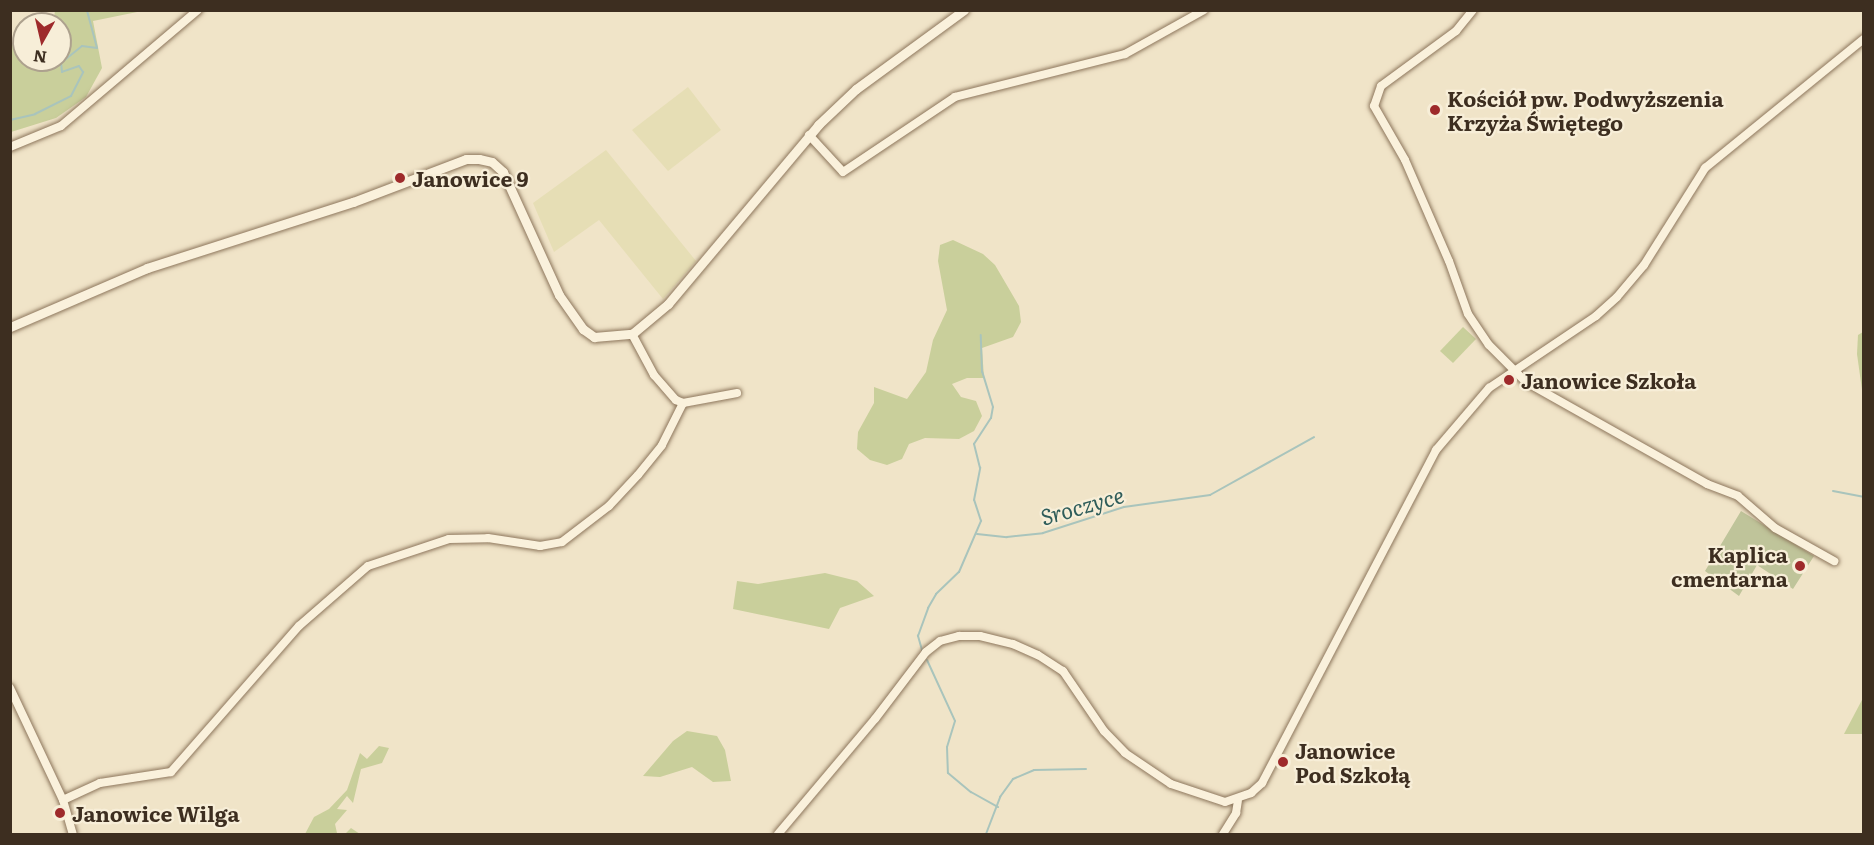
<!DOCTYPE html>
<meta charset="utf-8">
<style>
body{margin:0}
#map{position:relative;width:1874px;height:845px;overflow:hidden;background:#f0e4c8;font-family:Literata,serif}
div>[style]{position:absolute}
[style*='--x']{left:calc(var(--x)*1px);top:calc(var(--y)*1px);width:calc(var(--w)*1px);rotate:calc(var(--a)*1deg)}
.farmland>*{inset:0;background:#e6deb5}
.green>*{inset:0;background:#c9cf9b}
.cemetery>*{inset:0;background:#bfc49a}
.stream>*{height:2px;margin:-1px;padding:0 1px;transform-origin:1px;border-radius:1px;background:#a9c4bc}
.roads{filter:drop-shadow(0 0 2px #8d765c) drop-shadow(0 0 2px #8d765c)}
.minor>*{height:8px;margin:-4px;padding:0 4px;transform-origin:4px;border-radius:4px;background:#faf1dc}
.tertiary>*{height:9px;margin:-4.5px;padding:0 4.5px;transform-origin:4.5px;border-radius:4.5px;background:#faf1dc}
.dots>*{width:16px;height:16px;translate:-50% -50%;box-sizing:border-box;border:3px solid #f7eed8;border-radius:50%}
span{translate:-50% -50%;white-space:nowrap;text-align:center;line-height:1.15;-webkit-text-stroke:4.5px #f7eed8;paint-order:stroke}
.poi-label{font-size:21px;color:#3d2e20;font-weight:700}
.left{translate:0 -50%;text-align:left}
.right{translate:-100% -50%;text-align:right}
.water-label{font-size:22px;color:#2f5d5a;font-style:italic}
.frame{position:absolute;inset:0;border:12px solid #3d2e20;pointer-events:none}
.north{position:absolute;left:12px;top:12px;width:60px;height:60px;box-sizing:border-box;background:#f7eed8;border:2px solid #ada18e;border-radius:50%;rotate:188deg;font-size:16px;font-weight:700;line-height:24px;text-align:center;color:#3d2e20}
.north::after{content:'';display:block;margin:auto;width:21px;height:27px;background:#9e2a2b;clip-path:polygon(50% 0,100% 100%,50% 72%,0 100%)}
</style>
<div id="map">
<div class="farmland">
<div style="clip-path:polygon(688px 87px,721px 130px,668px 171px,632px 130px)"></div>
<div style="clip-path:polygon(606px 150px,696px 261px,663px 299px,599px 220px,554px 252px,533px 203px)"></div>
</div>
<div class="green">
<div style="clip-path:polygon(55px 11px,142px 11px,93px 21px,102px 68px,86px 97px,56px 118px,11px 132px,11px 45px,24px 44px,24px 60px,60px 60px,60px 24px,53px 24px)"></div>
<div style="clip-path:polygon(953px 240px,983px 254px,995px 265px,1019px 306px,1021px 322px,1013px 337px,982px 348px,984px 378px,967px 378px,952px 384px,961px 397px,976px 401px,982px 416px,974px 431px,959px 439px,925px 438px,909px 444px,902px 459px,887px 465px,870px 460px,857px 449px,858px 432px,874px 403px,874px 387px,907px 399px,926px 372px,933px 340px,947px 310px,938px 261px,940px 245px)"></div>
<div style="clip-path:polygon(1463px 327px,1476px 339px,1453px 363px,1440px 351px)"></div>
<div style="clip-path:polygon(1863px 332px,1863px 397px,1857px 354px,1858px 335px)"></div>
<div style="clip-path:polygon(825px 573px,857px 581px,874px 596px,840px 608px,829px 629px,733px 609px,737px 581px,758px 584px)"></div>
<div style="clip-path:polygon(1863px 698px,1863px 734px,1844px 734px)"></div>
<div style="clip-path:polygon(687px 731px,717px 736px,725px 750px,731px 781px,713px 782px,692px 767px,660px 777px,643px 776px,673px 741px)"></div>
<div style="clip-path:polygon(379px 746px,389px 748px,382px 763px,361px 769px,353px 803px,347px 796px,337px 809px,347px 810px,335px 824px,337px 833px,345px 834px,351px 828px,360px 834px,305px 834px,314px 817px,329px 809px,347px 790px,360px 753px,367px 759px)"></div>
</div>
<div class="cemetery">
<div style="clip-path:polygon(1741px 511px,1814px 556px,1793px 589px,1757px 565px,1739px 596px,1705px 571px)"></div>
</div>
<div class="stream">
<div style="--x:10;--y:120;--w:26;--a:-13"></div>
<div style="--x:35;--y:114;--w:40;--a:-26.6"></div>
<div style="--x:71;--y:96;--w:27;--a:-63"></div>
<div style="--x:83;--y:72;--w:7;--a:-124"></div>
<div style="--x:79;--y:66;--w:18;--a:161"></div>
<div style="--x:62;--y:72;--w:9;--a:-96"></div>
<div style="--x:61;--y:63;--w:27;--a:-39"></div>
<div style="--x:82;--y:46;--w:15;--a:8"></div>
<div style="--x:97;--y:48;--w:39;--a:-105"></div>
<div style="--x:1833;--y:491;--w:32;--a:11"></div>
<div style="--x:977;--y:534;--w:30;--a:6"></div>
<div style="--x:1007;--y:537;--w:36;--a:-6"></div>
<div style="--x:1043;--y:533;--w:85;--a:-17.8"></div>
<div style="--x:1124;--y:507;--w:87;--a:-7.9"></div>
<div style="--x:1210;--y:495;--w:119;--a:-29.1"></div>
<div style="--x:922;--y:650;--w:15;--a:-106"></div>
<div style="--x:918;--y:636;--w:30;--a:-70"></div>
<div style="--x:928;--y:608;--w:16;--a:-60"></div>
<div style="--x:936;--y:594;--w:32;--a:-44"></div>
<div style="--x:959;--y:572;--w:56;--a:-66.7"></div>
<div style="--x:981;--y:521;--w:22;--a:-108"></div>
<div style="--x:974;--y:500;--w:33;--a:-79"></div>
<div style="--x:980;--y:468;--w:25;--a:-104"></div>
<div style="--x:974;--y:444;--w:31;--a:-57"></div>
<div style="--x:991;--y:418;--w:11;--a:-80"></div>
<div style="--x:993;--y:407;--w:37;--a:-107"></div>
<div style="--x:982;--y:372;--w:37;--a:-92"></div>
<div style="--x:927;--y:660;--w:67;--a:65.3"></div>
<div style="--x:955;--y:721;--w:27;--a:107"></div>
<div style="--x:947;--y:747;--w:26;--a:88"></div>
<div style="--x:948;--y:773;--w:30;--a:40"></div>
<div style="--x:971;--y:792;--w:31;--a:29"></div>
<div style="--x:986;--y:834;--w:40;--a:-69"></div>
<div style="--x:1000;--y:797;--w:22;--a:-54"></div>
<div style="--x:1013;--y:779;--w:23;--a:-23"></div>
<div style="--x:1034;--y:770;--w:52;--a:-1.1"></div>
</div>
<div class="roads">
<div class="minor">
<div style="--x:1473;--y:10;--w:27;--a:129"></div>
<div style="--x:1456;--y:31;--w:93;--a:143.7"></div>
<div style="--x:1381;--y:86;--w:21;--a:109"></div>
<div style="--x:1374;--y:106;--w:62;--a:60.1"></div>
<div style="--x:1405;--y:160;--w:110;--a:66.5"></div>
<div style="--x:1449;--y:261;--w:56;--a:70.3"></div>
<div style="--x:1468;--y:314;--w:37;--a:56"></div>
<div style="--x:1489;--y:345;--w:52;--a:45"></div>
<div style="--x:1526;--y:382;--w:208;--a:29.4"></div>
<div style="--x:1707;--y:484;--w:33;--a:21"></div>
<div style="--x:1738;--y:496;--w:49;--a:40.9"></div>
<div style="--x:1775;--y:528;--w:68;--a:29.2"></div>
<div style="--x:809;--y:135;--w:50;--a:47.4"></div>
<div style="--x:843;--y:172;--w:135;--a:-33.8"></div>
<div style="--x:955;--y:97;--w:175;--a:-14.2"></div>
<div style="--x:1125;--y:54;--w:90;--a:-29.1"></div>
<div style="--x:10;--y:147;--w:55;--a:-22.4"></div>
<div style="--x:61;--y:126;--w:180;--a:-40.3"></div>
<div style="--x:632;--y:334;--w:47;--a:61.8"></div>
<div style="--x:654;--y:375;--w:33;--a:49"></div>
<div style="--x:676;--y:400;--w:8;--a:23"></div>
<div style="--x:683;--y:403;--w:55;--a:-10.5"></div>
<div style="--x:10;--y:688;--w:124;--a:64.7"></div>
<div style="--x:63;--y:800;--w:35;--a:74"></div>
<div style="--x:63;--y:800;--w:41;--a:-24.7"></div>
<div style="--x:100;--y:783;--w:72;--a:-8.8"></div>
<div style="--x:171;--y:772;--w:194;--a:-48.8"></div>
<div style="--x:299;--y:626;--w:91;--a:-41"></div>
<div style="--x:368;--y:566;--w:85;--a:-18.4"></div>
<div style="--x:449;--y:539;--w:39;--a:-1"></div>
<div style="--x:488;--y:538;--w:53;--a:8.7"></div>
<div style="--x:540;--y:546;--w:22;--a:-10"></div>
<div style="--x:562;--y:542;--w:59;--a:-37.5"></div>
<div style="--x:609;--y:506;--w:42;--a:-46.9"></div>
<div style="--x:638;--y:475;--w:38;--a:-51"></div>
<div style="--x:662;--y:445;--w:47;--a:-63.4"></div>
<div style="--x:778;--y:834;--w:150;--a:-49.9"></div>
<div style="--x:875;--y:719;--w:84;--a:-52.7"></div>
<div style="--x:926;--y:652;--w:18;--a:-38"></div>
<div style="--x:940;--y:641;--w:20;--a:-15"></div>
<div style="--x:959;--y:636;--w:21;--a:0"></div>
<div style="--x:980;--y:636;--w:34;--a:14"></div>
<div style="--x:1013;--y:644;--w:27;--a:24"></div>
<div style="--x:1038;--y:655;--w:30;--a:33"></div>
<div style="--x:1063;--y:671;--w:73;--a:55.7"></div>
<div style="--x:1104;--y:731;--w:30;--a:46"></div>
<div style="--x:1125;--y:753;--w:55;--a:34"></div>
<div style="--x:1171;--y:784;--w:57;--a:18.4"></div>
<div style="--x:1225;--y:802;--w:28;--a:-19"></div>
<div style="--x:1251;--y:793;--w:15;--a:-42"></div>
<div style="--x:1262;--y:783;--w:376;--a:-62.4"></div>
<div style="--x:1436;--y:450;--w:82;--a:-49.5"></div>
<div style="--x:1489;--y:388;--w:129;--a:-33.9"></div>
<div style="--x:1596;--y:316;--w:28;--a:-42"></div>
<div style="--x:1617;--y:297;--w:42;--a:-49.8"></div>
<div style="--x:1644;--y:265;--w:115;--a:-57.8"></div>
<div style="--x:1705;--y:168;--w:205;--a:-39.1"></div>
<div style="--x:1223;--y:834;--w:25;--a:-58"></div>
<div style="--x:1236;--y:813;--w:12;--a:-81"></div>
</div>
<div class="tertiary">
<div style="--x:10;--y:327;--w:149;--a:-23.3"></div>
<div style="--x:147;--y:268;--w:216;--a:-17.8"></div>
<div style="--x:353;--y:202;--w:121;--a:-20.8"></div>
<div style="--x:466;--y:159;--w:13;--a:0"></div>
<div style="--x:479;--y:159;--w:13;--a:13"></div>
<div style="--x:492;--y:162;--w:15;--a:42"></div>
<div style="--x:503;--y:172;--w:135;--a:65.5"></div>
<div style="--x:559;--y:295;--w:42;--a:54.8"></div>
<div style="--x:583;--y:329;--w:14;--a:36"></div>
<div style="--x:594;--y:337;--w:38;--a:-5"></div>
<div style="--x:632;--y:334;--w:47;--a:-39.8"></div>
<div style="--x:668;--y:304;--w:234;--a:-50"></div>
<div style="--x:818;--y:125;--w:52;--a:-43.5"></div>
<div style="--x:856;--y:89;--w:134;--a:-36.2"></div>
</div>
</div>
<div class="dots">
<div style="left:1435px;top:110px;background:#9e2a2b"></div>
<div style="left:400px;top:178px;background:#9e2a2b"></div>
<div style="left:1509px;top:380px;background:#9e2a2b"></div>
<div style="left:1800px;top:566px;background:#9e2a2b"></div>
<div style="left:1283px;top:762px;background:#9e2a2b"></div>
<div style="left:60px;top:813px;background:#9e2a2b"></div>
</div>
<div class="poi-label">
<span class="left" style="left:1447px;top:110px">Kościół pw. Podwyższenia<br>Krzyża Świętego</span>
<span class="left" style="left:412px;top:178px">Janowice 9</span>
<span class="left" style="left:1521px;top:380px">Janowice Szkoła</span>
<span class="right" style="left:1788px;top:566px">Kaplica<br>cmentarna</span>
<span class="left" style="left:1295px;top:762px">Janowice<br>Pod Szkołą</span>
<span class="left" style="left:72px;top:813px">Janowice Wilga</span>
</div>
<div class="water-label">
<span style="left:1082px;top:505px;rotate:-16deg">Sroczyce</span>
</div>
<div class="frame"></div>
<div class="north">N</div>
</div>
